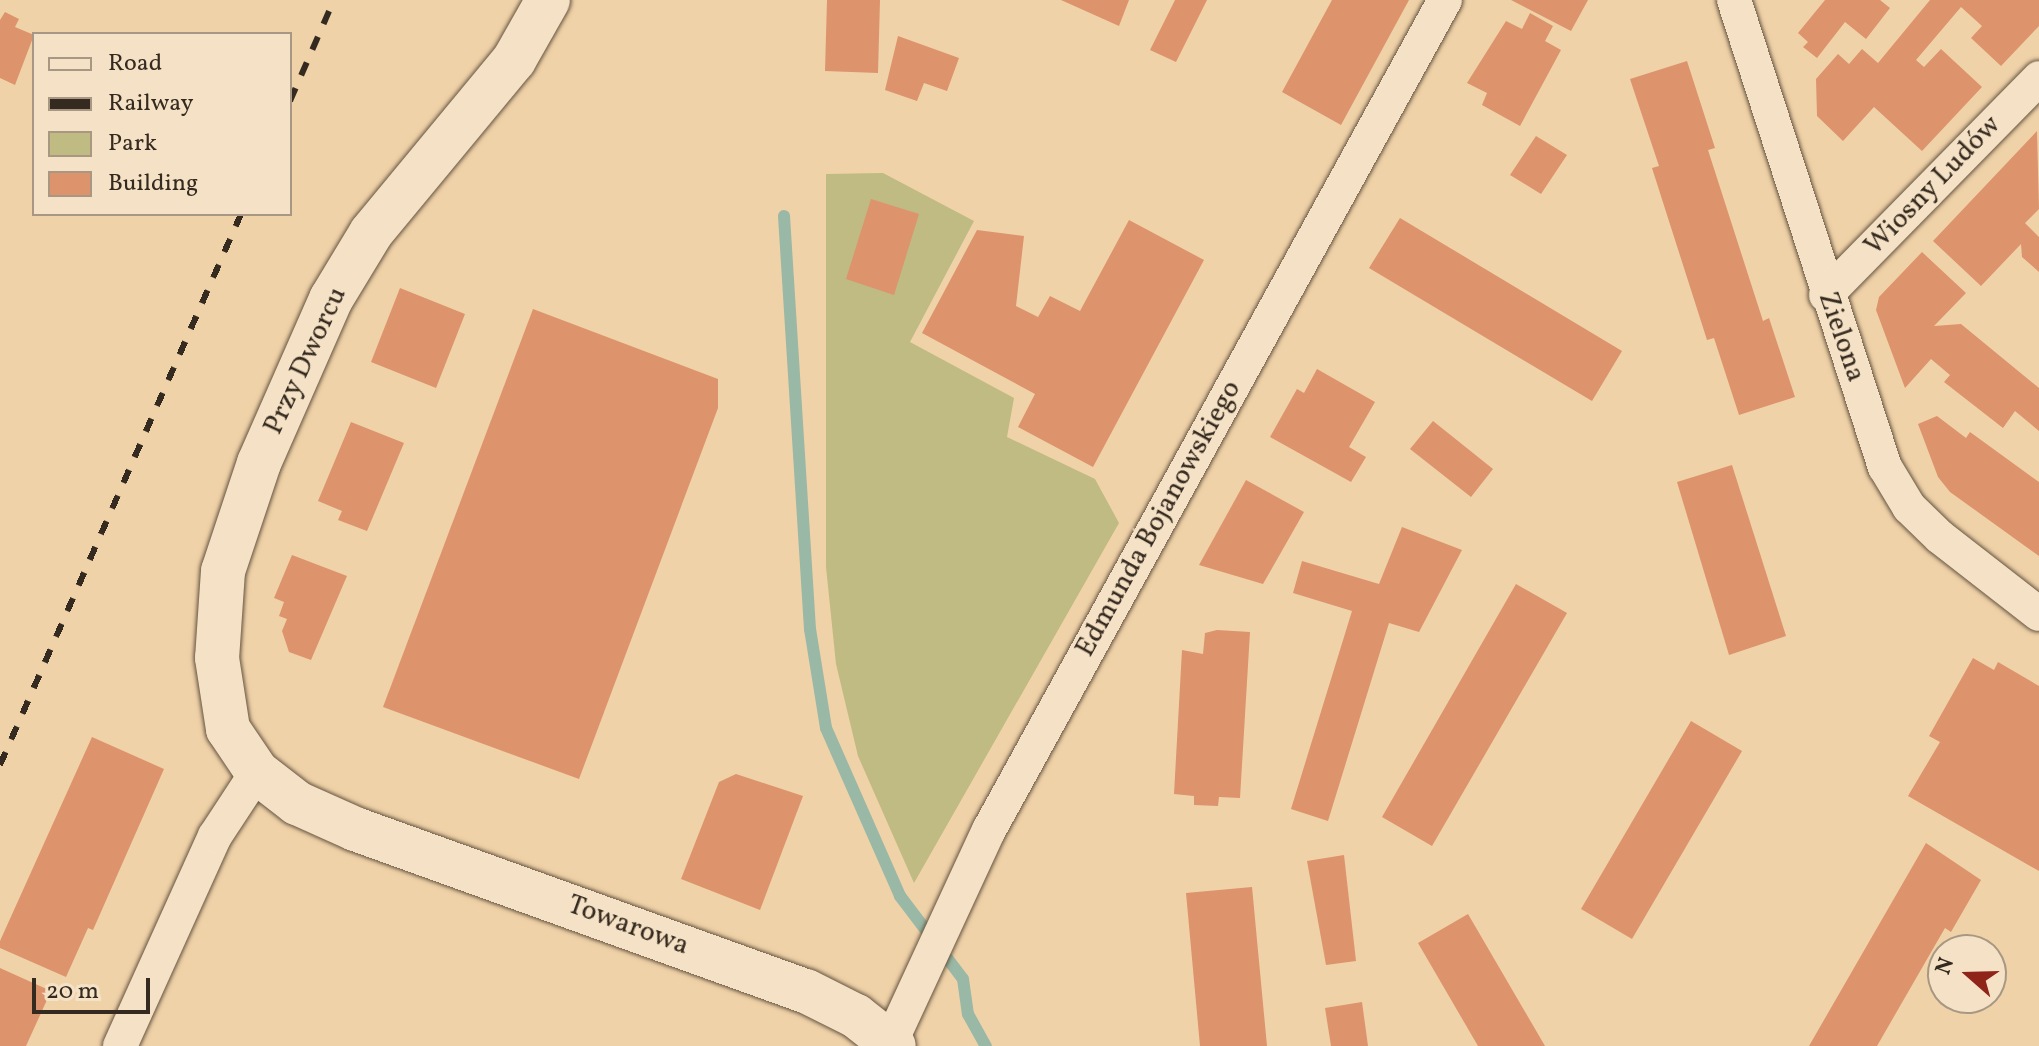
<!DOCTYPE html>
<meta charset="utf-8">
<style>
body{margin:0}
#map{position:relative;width:2039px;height:1046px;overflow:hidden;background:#f0d2a8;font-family:Vollkorn,serif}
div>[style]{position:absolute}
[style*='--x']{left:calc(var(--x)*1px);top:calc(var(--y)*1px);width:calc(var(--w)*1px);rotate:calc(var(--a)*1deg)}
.green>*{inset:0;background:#c0ba83}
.stream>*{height:12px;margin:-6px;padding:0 6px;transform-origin:6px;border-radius:6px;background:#9ab8a6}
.building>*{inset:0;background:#dd936b}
.roads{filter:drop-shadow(0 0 2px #645441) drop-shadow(0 0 2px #645441)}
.street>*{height:34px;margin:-17px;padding:0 17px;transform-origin:17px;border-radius:17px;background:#f5e2c6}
.secondary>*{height:44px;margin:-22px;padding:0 22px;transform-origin:22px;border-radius:22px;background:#f5e2c6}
.rail>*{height:6px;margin-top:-3px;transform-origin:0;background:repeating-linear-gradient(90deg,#352a1f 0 14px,transparent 0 28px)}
span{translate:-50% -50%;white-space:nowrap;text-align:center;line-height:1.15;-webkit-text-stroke:6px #f5e2c6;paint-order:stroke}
.street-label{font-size:28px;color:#352a1f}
.legend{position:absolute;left:32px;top:32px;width:260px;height:184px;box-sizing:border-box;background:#f5e2c6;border:2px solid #a89883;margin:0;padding:10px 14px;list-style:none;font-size:24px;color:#352a1f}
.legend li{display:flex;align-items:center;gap:16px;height:40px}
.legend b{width:40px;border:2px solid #a89883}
.north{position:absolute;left:1927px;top:934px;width:80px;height:80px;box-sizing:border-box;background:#f5e2c6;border:2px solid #a89883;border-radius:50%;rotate:290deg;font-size:22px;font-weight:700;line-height:32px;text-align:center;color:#352a1f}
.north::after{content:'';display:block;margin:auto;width:28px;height:36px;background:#8f2418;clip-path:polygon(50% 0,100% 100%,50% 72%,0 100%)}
.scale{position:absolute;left:32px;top:978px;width:118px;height:36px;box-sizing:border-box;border:4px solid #352a1f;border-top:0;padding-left:10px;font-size:24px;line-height:28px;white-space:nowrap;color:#352a1f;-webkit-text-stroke:6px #f5e2c6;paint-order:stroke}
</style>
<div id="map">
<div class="green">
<div style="clip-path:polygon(883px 173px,974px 221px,910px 342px,1014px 398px,1007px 437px,1095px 479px,1119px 523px,914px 883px,858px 756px,836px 664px,826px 567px,826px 174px)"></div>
</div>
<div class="stream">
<div style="--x:784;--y:216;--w:414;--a:86.4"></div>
<div style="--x:810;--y:629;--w:100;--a:80.8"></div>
<div style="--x:826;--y:728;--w:184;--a:66.2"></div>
<div style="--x:900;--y:896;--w:104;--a:52.8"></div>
<div style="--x:963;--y:979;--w:35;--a:82"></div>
<div style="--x:968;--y:1014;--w:37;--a:61"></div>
</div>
<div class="building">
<div style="clip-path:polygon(827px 0,880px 0,878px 73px,825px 71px)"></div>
<div style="clip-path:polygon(1061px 0,1129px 0,1119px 26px)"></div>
<div style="clip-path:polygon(1175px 0,1207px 0,1176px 62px,1150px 50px)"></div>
<div style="clip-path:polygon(1332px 0,1409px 0,1341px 125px,1282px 92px)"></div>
<div style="clip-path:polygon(1511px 0,1588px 0,1571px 31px)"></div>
<div style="clip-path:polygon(1825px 0,1880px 0,1890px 8px,1866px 39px,1845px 22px,1817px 58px,1803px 47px,1808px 42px,1798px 33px)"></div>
<div style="clip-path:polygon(1930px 0,2039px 0,2039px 26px,2001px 66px,1971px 38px,1982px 26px,1961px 7px,1916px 60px,1924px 67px,1941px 49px,1982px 87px,1922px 151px,1874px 107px,1843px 141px,1817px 116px,1816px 79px,1838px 54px,1849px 64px,1862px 49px,1878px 63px)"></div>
<div style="clip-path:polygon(5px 12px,19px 19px,15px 27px,34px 35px,15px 85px,0 78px,0 20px)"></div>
<div style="clip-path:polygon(1530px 13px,1553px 26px,1545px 41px,1561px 50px,1520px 126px,1482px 105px,1487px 93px,1467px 83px,1506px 21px,1522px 29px)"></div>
<div style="clip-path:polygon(898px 36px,959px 58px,947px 91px,924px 83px,917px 101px,885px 90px)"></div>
<div style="clip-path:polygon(1687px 61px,1715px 148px,1708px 150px,1763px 321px,1769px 318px,1795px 397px,1739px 415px,1714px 338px,1707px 340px,1652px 168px,1659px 166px,1630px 79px)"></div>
<div style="clip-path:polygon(2037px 131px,2039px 209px,2025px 223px,2039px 237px,2039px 272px,2022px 257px,2021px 244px,1981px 286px,1933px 241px)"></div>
<div style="clip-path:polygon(1536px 136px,1567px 155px,1541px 194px,1510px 175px)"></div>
<div style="clip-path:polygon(871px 199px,919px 214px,894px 295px,846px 279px)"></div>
<div style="clip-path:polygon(1400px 218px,1622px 351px,1592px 401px,1369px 268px)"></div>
<div style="clip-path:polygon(1129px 220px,1204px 260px,1093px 467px,1018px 427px,1035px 394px,922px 333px,977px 230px,1024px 236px,1016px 306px,1038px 317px,1050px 296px,1080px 311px)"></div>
<div style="clip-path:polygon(1922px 252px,1966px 293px,1934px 326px,1961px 324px,2039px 388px,2039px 431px,2015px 411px,2003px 428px,1944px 382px,1950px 375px,1931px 359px,1905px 388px,1876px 310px,1879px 297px)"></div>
<div style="clip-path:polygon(400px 288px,465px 314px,436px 388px,371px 362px)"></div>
<div style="clip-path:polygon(533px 309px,718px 379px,718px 408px,579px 779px,383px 707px)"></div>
<div style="clip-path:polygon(1317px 369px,1375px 402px,1349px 447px,1366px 457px,1351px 482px,1270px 437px,1297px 389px,1304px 393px)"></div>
<div style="clip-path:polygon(1937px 416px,1966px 438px,1970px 432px,2039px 482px,2039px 556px,1950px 492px,1938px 477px,1918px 424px)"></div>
<div style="clip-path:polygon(1433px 421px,1493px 469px,1471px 497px,1410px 449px)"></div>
<div style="clip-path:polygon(351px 422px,404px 443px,367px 531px,338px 520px,342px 511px,318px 501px)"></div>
<div style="clip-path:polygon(1732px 465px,1786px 636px,1729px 655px,1677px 482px)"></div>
<div style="clip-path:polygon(1246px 480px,1304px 512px,1263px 584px,1199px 565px)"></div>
<div style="clip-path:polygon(1402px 527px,1462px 550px,1419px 632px,1389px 623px,1328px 821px,1291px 809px,1352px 611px,1293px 593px,1302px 561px,1379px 584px)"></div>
<div style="clip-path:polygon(292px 555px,347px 576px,311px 660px,289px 652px,282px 631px,287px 619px,279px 616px,284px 602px,274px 598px)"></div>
<div style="clip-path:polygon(1516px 584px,1567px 613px,1432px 846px,1382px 817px)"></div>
<div style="clip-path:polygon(1217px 630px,1250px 632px,1240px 798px,1219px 797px,1218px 806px,1194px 805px,1194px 796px,1174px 794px,1182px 650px,1203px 654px,1205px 633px)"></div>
<div style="clip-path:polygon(1973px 658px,1994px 670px,1998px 662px,2039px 686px,2039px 871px,1908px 796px,1940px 742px,1929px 736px)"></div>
<div style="clip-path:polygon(1691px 721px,1742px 751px,1632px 939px,1581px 909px)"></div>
<div style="clip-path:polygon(92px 737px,164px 769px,93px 930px,88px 928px,66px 977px,0 948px,0 941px)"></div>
<div style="clip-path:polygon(736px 774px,803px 796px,760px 910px,681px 879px,719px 782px)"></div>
<div style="clip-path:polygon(1926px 843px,1981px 880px,1951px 932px,1945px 928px,1877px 1046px,1809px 1046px)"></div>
<div style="clip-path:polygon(1344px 855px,1356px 961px,1326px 965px,1307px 861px)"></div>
<div style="clip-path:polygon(1252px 887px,1267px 1046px,1200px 1046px,1186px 893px)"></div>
<div style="clip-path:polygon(1468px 914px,1545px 1046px,1478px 1046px,1418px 943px)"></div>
<div style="clip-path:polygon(0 968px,51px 991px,26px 1046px,0 1046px)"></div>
<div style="clip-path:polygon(1362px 1002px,1368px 1046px,1331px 1046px,1325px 1008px)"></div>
</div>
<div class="roads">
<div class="street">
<div style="--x:1734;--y:0;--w:491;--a:72.1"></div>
<div style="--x:1885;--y:467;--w:47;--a:59"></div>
<div style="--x:1909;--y:507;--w:43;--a:44.1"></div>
<div style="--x:1940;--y:537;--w:125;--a:37.9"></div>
<div style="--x:1826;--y:295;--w:304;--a:-45.5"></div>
<div style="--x:120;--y:1046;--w:230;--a:-65.7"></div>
<div style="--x:215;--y:836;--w:77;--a:-56.7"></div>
<div style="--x:889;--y:1046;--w:238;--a:-65.2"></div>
<div style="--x:989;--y:830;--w:947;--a:-61.22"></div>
</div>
<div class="secondary">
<div style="--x:548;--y:0;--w:69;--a:119.5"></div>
<div style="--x:514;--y:60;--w:224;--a:129.6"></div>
<div style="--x:371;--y:233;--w:77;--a:121.2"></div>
<div style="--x:331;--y:299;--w:179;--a:113.7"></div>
<div style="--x:259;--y:463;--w:114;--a:108.4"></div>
<div style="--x:223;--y:571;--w:87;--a:93.9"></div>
<div style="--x:217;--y:658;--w:72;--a:81.2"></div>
<div style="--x:228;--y:729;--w:52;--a:56"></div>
<div style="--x:257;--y:772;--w:51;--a:37.8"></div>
<div style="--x:297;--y:803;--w:64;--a:24.1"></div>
<div style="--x:355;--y:829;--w:479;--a:19.8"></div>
<div style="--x:806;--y:991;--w:56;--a:26.6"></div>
<div style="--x:856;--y:1016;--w:48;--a:38.3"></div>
</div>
</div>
<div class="rail">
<div style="--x:290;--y:101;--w:110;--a:-66.5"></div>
<div style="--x:0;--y:765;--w:601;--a:-66.38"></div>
</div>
<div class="street-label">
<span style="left:1933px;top:186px;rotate:-46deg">Wiosny Ludów</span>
<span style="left:1841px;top:337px;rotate:71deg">Zielona</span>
<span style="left:306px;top:361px;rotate:-65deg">Przy Dworcu</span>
<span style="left:1159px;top:519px;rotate:-61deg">Edmunda Bojanowskiego</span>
<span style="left:628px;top:926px;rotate:20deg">Towarowa</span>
</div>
<ul class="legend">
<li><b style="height:10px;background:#f5e2c6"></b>Road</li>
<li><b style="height:10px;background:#352a1f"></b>Railway</li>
<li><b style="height:22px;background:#c0ba83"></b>Park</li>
<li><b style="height:22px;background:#dd936b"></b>Building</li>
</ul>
<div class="north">N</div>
<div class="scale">20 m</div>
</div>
